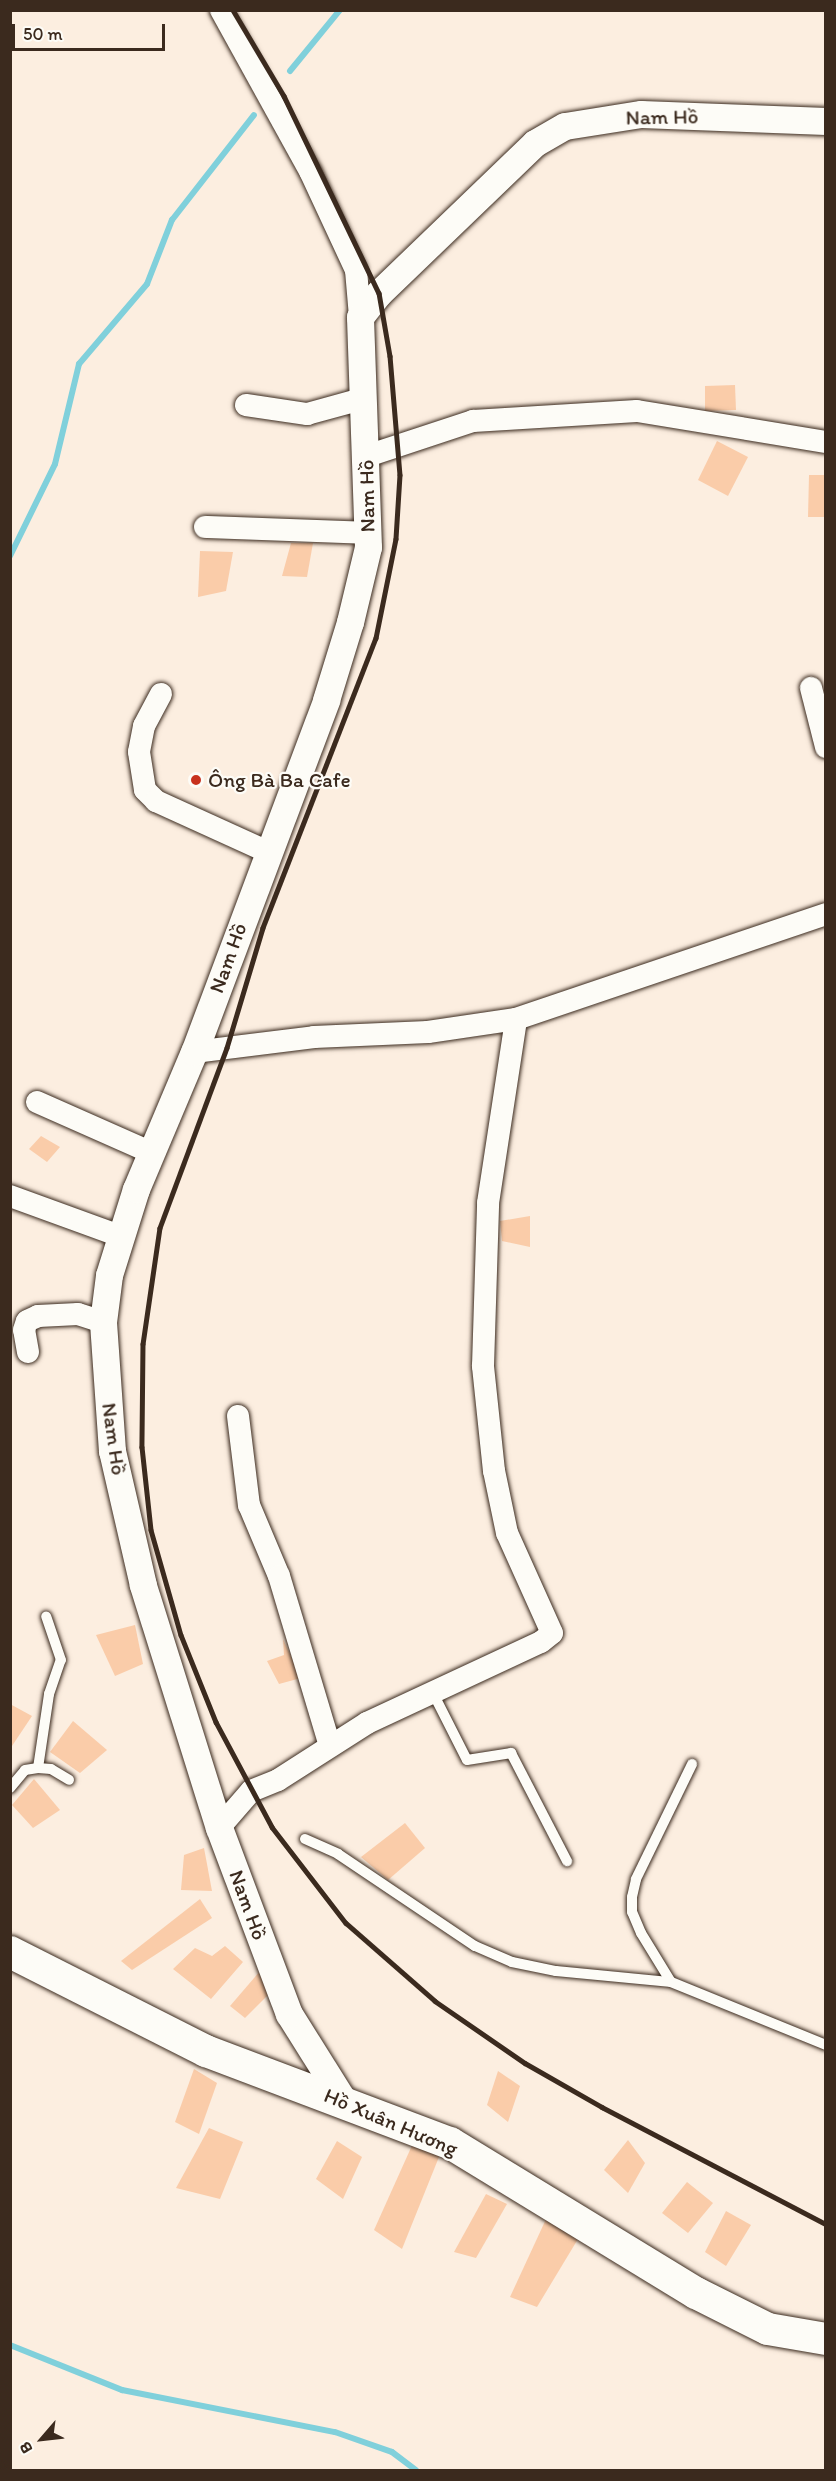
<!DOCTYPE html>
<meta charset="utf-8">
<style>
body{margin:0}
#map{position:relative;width:836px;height:2481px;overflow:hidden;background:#fceee0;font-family:Itim,sans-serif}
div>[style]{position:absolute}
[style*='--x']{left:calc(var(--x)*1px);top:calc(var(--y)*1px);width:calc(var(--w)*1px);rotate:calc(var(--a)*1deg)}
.stream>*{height:6px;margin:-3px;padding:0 3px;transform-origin:3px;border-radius:3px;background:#80d0db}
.building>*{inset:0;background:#facca9}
.roads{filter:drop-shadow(0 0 2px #3b2a1e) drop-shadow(0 0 2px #3b2a1e)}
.service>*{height:10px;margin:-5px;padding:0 5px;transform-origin:5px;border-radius:5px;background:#fdfcf7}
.minor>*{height:22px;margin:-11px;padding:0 11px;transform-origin:11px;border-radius:11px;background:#fdfcf7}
.tertiary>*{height:27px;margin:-13.5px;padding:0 13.5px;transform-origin:13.5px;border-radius:13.5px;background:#fdfcf7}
.secondary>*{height:32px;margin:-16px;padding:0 16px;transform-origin:16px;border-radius:16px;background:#fdfcf7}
.rail>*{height:4.5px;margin:-2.25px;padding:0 2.25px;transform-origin:2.25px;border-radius:2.25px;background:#3b2a1e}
.dots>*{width:16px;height:16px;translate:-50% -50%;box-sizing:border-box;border:3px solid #fdfcf7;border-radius:50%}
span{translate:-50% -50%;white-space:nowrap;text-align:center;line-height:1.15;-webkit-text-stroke:4.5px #fdfcf7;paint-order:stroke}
.street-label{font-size:21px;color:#3b2a1e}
.poi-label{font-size:21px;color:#3b2a1e}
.left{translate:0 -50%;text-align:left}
.frame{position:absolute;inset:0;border:12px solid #3b2a1e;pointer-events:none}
.north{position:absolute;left:12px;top:2409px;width:60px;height:60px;-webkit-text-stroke:4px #fdfcf7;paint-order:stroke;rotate:242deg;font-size:16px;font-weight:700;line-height:24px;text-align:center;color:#3b2a1e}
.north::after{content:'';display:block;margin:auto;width:21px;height:27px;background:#3b2a1e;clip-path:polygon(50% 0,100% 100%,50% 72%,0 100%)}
.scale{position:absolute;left:12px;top:24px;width:153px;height:27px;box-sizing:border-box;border:3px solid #3b2a1e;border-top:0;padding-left:8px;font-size:18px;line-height:21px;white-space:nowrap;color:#3b2a1e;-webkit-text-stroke:4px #fdfcf7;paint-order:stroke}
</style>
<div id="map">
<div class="stream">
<div style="--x:290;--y:71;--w:79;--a:-50.7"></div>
<div style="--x:10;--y:556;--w:102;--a:-63.9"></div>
<div style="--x:55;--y:464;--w:103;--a:-76.5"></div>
<div style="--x:79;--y:364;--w:105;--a:-49.6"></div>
<div style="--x:147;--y:284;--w:69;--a:-68.7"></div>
<div style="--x:172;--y:220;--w:133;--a:-52"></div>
<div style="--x:10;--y:2345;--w:121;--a:21.9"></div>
<div style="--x:122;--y:2390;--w:217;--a:11.2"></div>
<div style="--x:335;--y:2432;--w:60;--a:19.3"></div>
<div style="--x:392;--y:2452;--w:30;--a:37"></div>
</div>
<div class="building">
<div style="clip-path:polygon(735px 385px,736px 410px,705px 411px,705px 386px)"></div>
<div style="clip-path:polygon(717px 441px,748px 457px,728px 496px,698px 480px)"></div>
<div style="clip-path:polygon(809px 475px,826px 475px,826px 517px,808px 517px)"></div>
<div style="clip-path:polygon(291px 543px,313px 543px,307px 577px,282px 576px)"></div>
<div style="clip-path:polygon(200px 551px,233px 552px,226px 591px,198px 597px)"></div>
<div style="clip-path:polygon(41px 1136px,60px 1147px,47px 1162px,29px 1149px)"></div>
<div style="clip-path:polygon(530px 1216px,530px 1247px,502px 1241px,500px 1221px)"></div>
<div style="clip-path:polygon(135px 1625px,143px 1664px,115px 1676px,96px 1635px)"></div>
<div style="clip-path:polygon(283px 1639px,301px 1678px,279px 1684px,267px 1661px,284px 1655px)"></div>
<div style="clip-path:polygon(10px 1704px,32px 1716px,10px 1749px)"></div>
<div style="clip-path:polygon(73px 1721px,107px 1750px,80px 1773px,50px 1752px)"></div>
<div style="clip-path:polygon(34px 1779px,60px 1810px,33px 1828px,12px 1805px)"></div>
<div style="clip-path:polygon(405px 1823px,425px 1848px,388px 1880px,361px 1857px)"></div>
<div style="clip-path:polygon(204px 1848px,212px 1891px,181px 1890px,184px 1855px)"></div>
<div style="clip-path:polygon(200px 1899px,212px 1918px,132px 1970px,121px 1961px)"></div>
<div style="clip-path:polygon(225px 1946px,243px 1962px,211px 1999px,173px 1969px,195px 1948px,212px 1956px)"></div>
<div style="clip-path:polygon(260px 1971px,275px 1988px,245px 2018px,230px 2006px)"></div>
<div style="clip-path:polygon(194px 2069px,217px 2083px,199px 2134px,175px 2122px)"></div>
<div style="clip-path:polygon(498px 2071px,520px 2086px,508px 2122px,487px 2105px)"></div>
<div style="clip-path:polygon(209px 2128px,243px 2142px,220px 2199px,176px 2188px)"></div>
<div style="clip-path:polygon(628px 2140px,645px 2163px,628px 2193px,604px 2170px)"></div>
<div style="clip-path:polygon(337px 2141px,362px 2157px,343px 2199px,316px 2179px)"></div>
<div style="clip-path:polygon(414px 2141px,443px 2147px,402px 2249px,374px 2230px)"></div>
<div style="clip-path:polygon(687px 2182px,713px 2203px,688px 2233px,662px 2213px)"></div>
<div style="clip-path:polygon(486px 2194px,507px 2204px,476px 2258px,454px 2252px)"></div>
<div style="clip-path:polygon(726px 2211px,751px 2225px,726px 2266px,705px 2252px)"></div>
<div style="clip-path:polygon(547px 2217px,578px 2239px,537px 2307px,510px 2297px)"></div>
</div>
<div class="roads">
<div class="service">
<div style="--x:432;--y:1691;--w:77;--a:63.1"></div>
<div style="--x:467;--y:1760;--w:45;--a:-9"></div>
<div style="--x:511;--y:1753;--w:122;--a:62.6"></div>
<div style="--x:38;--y:1768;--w:75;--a:-81.5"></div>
<div style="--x:49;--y:1694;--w:36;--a:-71"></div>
<div style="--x:61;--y:1660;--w:46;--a:-108.8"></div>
<div style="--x:10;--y:1788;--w:23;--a:-50"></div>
<div style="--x:25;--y:1770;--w:13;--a:-9"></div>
<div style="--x:38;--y:1768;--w:13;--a:4"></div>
<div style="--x:51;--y:1769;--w:21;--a:31"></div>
<div style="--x:305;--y:1839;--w:36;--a:24"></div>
<div style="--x:338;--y:1854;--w:165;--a:33.9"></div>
<div style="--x:475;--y:1946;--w:40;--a:23.4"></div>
<div style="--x:512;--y:1962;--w:45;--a:11.6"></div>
<div style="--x:556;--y:1971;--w:116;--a:5.5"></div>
<div style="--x:671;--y:1982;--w:167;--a:22.1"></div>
<div style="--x:671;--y:1982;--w:57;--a:-121.5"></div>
<div style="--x:641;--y:1933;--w:23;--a:-113"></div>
<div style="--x:632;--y:1912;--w:15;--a:-90"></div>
<div style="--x:632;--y:1897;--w:18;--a:-77"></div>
<div style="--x:636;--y:1879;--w:128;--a:-64"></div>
</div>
<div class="minor">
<div style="--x:221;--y:10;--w:184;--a:61.1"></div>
<div style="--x:310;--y:171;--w:109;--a:65.1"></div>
<div style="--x:356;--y:270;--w:47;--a:85.1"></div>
<div style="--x:246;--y:405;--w:62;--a:8.4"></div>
<div style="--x:307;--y:414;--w:60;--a:-15.4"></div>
<div style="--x:367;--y:456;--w:112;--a:-18.3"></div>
<div style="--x:473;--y:421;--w:164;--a:-3.5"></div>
<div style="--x:637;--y:411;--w:192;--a:9.3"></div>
<div style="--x:205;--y:527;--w:162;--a:2.1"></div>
<div style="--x:811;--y:688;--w:61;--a:75.7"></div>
<div style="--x:161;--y:694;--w:36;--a:118"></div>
<div style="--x:144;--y:726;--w:26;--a:101"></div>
<div style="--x:139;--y:752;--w:38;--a:81"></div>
<div style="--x:145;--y:790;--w:16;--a:45"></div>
<div style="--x:156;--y:801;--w:123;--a:24.5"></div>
<div style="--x:194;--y:1052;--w:121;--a:-7.1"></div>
<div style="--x:314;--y:1037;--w:114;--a:-2.5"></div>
<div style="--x:428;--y:1032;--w:89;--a:-8.4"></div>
<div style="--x:516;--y:1019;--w:327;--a:-18.7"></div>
<div style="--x:37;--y:1102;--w:126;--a:23.9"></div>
<div style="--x:10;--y:1196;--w:117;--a:20"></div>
<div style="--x:28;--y:1352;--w:22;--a:-100"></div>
<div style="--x:24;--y:1330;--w:9;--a:-72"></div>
<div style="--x:27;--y:1321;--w:12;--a:-24"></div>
<div style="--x:38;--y:1316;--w:40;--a:-2.9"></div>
<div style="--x:78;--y:1314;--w:26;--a:18"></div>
<div style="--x:238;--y:1416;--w:90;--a:83"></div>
<div style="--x:249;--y:1505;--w:77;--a:67.1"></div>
<div style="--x:279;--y:1576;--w:177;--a:73.3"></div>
<div style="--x:219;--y:1828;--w:49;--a:-49.1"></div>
<div style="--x:251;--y:1791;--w:29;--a:-22"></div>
<div style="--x:278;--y:1780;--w:106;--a:-32.6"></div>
<div style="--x:367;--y:1723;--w:192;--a:-25"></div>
<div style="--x:541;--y:1642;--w:14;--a:-39"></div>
<div style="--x:552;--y:1633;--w:110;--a:-114.2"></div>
<div style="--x:507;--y:1533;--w:63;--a:-101.8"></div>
<div style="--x:494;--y:1471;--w:106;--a:-96"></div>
<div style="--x:483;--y:1366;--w:163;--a:-88.2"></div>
<div style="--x:488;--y:1203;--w:186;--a:-81.3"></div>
</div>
<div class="tertiary">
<div style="--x:343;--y:2100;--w:102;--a:-122.1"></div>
<div style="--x:289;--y:2014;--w:199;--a:-110.6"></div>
<div style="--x:219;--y:1828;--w:255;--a:-107.4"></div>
<div style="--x:143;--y:1585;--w:138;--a:-103"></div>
<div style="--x:112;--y:1451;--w:129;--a:-94"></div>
<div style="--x:103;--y:1322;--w:47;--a:-82.7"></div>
<div style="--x:109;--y:1275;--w:90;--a:-72.6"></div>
<div style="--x:136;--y:1189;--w:149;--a:-67.1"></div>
<div style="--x:194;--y:1052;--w:376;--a:-69.4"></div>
<div style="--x:326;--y:700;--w:82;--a:-72.9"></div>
<div style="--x:350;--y:622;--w:77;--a:-76.5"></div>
<div style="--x:368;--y:547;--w:230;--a:-92"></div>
<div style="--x:360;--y:317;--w:31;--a:-52"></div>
<div style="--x:379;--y:293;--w:216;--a:-43.9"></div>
<div style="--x:535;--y:143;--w:34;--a:-30"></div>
<div style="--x:565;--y:126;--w:77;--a:-9"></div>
<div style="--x:641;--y:114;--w:185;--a:2.2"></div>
</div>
<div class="secondary">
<div style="--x:10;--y:1952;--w:220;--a:26.8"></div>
<div style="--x:206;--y:2051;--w:261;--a:20.7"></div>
<div style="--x:450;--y:2143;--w:288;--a:31.4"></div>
<div style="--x:696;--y:2293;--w:80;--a:26.6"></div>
<div style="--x:768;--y:2329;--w:59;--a:9.8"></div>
</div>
</div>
<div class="rail">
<div style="--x:233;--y:10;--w:100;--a:59.3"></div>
<div style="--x:284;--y:96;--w:219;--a:64.3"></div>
<div style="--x:379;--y:293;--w:64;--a:80.1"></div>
<div style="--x:390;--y:356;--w:119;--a:85.2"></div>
<div style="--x:400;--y:475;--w:64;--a:93.6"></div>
<div style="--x:396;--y:539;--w:101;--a:101.4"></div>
<div style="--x:376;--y:638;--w:311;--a:111.3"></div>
<div style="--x:263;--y:928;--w:125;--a:106.7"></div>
<div style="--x:227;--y:1048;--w:192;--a:110.4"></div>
<div style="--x:160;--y:1228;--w:117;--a:98.3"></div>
<div style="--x:143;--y:1344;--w:103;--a:90.6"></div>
<div style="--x:142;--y:1447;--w:83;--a:83.8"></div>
<div style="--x:151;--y:1530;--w:109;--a:74.1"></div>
<div style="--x:181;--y:1635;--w:94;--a:68.1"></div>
<div style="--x:216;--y:1722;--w:119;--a:61.9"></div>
<div style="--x:272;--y:1827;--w:121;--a:52.4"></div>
<div style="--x:346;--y:1923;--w:118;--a:41.2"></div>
<div style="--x:435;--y:2001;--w:109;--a:34.6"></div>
<div style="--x:525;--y:2063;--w:89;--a:29.7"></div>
<div style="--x:602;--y:2107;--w:253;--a:27.6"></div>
</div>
<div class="dots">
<div style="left:196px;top:780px;background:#c8321e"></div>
</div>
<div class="street-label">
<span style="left:662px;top:117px;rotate:-1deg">Nam Hồ</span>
<span style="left:367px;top:496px;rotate:-91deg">Nam Hồ</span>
<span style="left:228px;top:958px;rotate:-70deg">Nam Hồ</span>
<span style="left:114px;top:1439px;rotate:82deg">Nam Hồ</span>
<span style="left:248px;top:1905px;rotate:70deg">Nam Hồ</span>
<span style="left:391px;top:2122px;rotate:23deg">Hồ Xuân Hương</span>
</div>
<div class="poi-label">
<span class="left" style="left:208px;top:780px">Ông Bà Ba Cafe</span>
</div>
<div class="frame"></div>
<div class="north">B</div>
<div class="scale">50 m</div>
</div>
